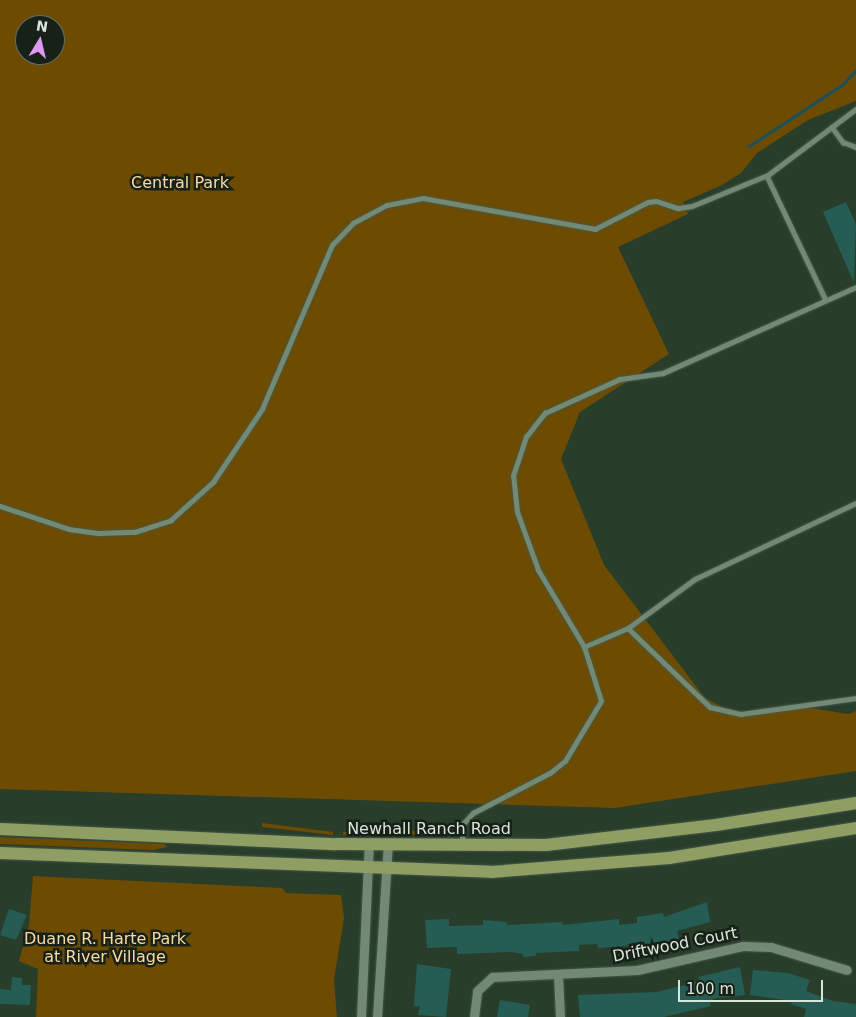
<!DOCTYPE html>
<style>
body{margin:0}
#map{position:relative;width:856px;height:1017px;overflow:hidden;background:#283d2a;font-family:"DejaVu Sans",sans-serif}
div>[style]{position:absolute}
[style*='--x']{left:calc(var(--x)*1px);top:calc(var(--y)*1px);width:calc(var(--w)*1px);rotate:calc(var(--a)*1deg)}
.green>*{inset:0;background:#6d4c02}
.stream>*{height:3px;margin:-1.5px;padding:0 1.5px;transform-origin:1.5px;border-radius:1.5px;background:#19525f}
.building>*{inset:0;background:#255d55}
.roads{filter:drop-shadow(0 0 1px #47594a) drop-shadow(0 0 1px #47594a)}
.service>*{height:4.5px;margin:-2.25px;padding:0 2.25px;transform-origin:2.25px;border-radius:2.25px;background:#728a75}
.minor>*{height:9px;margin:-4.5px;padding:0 4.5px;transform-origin:4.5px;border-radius:4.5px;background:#728a75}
.primary>*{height:12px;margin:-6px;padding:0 6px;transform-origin:6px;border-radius:6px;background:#8f9e63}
span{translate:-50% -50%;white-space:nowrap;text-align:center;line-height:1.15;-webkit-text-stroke:5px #172118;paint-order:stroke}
.park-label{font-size:16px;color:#fad9a3}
.street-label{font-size:16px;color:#d8e5d9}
.north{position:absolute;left:15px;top:15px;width:50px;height:50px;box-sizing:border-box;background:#172118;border:1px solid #646f65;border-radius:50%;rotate:9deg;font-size:14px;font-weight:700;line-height:20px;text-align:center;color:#d8e5d9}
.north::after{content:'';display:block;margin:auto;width:18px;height:22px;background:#dd99f3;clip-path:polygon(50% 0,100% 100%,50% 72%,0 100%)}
.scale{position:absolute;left:678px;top:980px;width:145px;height:22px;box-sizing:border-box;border:2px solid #d8e5d9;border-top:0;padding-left:6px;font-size:15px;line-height:18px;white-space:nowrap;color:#d8e5d9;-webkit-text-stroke:4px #172118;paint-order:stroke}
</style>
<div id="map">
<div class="green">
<div style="clip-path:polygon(evenodd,0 0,856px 0,856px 101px,808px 120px,757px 153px,741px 173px,722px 185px,683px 202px,688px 214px,618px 247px,669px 354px,580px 412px,561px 459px,604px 565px,705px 698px,740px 716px,805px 707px,848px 714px,856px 711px,856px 771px,615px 808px,0 789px,0 0,25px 25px,55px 25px,55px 55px,25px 55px,25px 25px)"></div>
<div style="clip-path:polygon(262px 823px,333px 832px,333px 835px,262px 827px)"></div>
<div style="clip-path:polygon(455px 830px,455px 834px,343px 835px,343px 832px)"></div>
<div style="clip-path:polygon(0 837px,164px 844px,167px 847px,153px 850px,0 844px)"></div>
<div style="clip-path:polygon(33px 876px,282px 888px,286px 893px,341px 895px,344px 918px,334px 980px,337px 1017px,36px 1017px,38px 969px,19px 961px,29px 925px)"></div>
</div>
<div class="stream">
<div style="--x:749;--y:146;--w:111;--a:-33.3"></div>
<div style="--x:842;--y:85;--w:21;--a:-47"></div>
</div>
<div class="building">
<div style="clip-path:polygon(846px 202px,856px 224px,854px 283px,823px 212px)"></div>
<div style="clip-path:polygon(707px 902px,710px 922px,677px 931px,679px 939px,647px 947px,637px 948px,637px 945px,598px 948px,597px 944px,579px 945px,579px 951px,536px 953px,536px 956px,523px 957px,523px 954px,512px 952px,457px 954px,457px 947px,427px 948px,425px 920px,449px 919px,449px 926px,483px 925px,483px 920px,507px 922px,507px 925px,562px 922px,563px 925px,619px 919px,619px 925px,637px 923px,637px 917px,663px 913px,664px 917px)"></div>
<div style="clip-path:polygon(9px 909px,27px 915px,16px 940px,0 935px)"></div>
<div style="clip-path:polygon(417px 964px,451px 969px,446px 1017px,418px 1015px,420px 1006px,414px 1006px)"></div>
<div style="clip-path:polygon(740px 967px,745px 995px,716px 998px,710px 1001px,711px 1006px,664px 1017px,580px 1017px,578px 995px,657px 992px,700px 981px,698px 977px)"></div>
<div style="clip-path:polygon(753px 970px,788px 973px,810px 980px,806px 991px,833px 1001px,856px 1004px,856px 1017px,804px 1017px,806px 1009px,791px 1004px,792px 1001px,750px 995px)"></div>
<div style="clip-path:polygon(12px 977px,22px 978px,22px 985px,31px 985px,30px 1005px,0 1004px,0 989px,11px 990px)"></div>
<div style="clip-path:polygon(500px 1000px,530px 1005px,528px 1017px,497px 1017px)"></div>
</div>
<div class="roads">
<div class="service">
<div style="--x:832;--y:127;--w:19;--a:54"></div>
<div style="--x:843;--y:142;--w:14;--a:21"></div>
<div style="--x:767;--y:176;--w:137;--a:64.6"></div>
<div style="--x:0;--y:506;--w:73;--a:18.4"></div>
<div style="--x:69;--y:529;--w:30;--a:8"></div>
<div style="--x:99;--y:533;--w:36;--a:-2"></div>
<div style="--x:135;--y:532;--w:38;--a:-18"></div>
<div style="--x:171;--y:520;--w:57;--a:-42.1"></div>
<div style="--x:213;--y:482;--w:88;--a:-56.1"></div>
<div style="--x:262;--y:409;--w:178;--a:-66.9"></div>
<div style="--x:332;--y:245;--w:30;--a:-46"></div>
<div style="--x:353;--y:223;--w:38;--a:-28"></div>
<div style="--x:387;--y:205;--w:37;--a:-11"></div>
<div style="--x:423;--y:198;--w:175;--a:10.2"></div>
<div style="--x:595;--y:229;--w:59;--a:-27"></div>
<div style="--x:648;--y:202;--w:8;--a:-7"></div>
<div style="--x:656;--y:201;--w:23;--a:18"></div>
<div style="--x:678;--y:208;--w:14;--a:-8"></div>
<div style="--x:692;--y:206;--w:82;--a:-22.2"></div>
<div style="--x:768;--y:175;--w:110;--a:-36.9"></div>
<div style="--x:628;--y:628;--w:114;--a:43.9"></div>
<div style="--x:710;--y:707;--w:32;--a:13"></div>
<div style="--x:741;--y:714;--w:116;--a:-7.9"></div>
<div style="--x:584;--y:647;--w:48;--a:-23.4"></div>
<div style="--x:628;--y:628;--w:83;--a:-36.2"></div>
<div style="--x:695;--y:579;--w:178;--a:-25.3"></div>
<div style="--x:462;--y:842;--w:18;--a:-87"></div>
<div style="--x:463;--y:824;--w:15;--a:-48"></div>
<div style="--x:473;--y:813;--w:87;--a:-27.5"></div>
<div style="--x:550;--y:773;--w:19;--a:-39"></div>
<div style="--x:565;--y:761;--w:70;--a:-59"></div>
<div style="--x:601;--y:701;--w:57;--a:-107.5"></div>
<div style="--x:584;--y:647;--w:90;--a:-120.9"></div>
<div style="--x:538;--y:570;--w:62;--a:-109.9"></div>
<div style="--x:517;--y:512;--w:36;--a:-96"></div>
<div style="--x:513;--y:476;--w:41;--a:-71.6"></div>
<div style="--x:526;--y:437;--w:31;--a:-52"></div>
<div style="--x:545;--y:413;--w:82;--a:-24.4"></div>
<div style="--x:620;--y:379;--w:43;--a:-7.9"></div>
<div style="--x:663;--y:373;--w:211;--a:-24"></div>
</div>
<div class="minor">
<div style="--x:558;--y:976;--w:41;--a:87.2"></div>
<div style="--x:361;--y:1017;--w:173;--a:-87.4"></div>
<div style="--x:377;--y:1017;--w:173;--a:-86.4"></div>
<div style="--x:474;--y:1017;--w:26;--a:-83"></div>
<div style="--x:477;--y:991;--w:21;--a:-43"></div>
<div style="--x:492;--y:977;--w:145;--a:-2.8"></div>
<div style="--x:637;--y:970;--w:109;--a:-12.8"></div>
<div style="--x:743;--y:946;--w:28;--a:2"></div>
<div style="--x:771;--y:947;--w:79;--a:16.8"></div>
</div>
<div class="primary">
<div style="--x:0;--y:829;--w:336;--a:2.6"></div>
<div style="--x:336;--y:844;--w:210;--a:0.3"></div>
<div style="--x:546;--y:845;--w:171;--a:-6.7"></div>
<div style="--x:716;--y:825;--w:142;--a:-8.9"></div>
<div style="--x:0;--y:853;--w:491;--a:2.2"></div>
<div style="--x:491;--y:872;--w:179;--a:-4.5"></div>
<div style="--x:669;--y:858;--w:189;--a:-9.1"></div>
</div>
</div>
<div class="park-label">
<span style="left:180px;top:183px">Central Park</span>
<span style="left:105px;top:948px">Duane R. Harte Park<br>at River Village</span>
</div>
<div class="street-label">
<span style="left:429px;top:829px">Newhall Ranch Road</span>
<span style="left:675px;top:945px;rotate:-11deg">Driftwood Court</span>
</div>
<div class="north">N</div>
<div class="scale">100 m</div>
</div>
